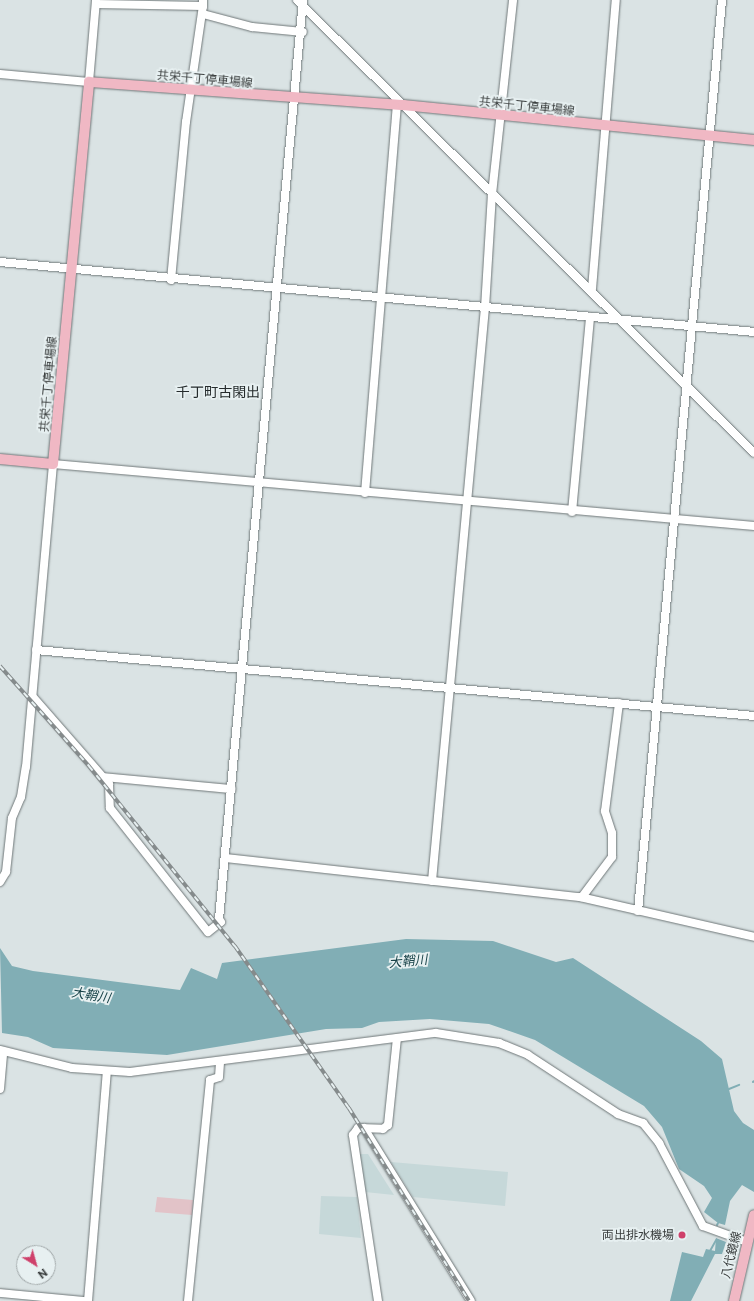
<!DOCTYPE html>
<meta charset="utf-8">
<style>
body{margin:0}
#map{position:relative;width:754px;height:1301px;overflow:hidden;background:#dae3e4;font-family:Commissioner,"Noto Sans JP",sans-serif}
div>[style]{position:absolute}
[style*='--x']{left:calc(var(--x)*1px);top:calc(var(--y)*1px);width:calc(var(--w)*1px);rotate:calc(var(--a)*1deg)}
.built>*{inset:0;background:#c6d8d9}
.green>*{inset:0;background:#e2c3c8}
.water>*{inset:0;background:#81aeb5}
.stream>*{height:2px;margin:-1px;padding:0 1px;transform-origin:1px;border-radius:1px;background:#81aeb5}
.roads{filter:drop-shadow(0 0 1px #6f7778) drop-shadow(0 0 1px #6f7778)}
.minor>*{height:8px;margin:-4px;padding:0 4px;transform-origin:4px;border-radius:4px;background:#fff}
.major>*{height:10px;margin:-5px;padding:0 5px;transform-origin:5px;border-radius:5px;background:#f0b8c4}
.rail>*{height:3.5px;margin-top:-1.75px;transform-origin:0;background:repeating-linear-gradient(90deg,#e7f0f1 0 6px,#858b8c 0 12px);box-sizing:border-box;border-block:1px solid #858b8c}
.dots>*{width:11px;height:11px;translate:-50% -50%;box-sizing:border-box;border:2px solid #e7f0f1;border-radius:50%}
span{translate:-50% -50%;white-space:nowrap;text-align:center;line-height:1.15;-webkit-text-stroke:3.5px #e7f0f1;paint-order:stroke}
.street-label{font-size:12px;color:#393d3d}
.poi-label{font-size:12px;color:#393d3d}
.right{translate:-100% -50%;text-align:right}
.water-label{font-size:13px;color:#194349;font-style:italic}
.quarter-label{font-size:14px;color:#252b2c}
.north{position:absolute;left:16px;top:1245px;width:40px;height:40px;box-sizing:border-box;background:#e7f0f1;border:1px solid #a1a8a9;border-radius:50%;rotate:143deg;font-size:11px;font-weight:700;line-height:16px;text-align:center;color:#393d3d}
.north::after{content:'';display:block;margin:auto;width:14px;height:18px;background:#cf416b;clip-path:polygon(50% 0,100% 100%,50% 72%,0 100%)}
</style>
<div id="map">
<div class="built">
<div style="clip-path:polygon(358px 1154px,368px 1154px,394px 1195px,365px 1192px)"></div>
<div style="clip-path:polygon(391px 1162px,508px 1172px,505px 1206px,413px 1197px)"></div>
<div style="clip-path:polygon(321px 1196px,357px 1197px,361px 1238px,319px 1234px)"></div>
</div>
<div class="green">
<div style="clip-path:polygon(157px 1197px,193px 1200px,192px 1215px,155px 1212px)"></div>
</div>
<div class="water">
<div style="clip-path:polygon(406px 939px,493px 941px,556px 962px,573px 958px,701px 1041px,722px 1059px,734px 1111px,743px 1123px,754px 1130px,754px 1192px,742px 1185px,730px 1201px,725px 1225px,718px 1223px,704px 1212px,712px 1198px,704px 1186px,679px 1169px,662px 1127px,644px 1106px,535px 1040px,489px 1024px,430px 1019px,379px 1022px,362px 1028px,326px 1029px,167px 1055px,53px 1048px,28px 1037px,2px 1033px,0 948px,12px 966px,33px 971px,180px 990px,191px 968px,217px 979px,222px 963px)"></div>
<div style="clip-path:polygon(716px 1238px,726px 1242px,722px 1254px,715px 1254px,691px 1301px,670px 1301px,682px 1252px,703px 1257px,706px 1249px,715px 1251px)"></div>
</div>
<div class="stream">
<div style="--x:753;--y:1082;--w:1;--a:-45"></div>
<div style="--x:729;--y:1089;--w:11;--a:-22"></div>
<div style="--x:717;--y:1225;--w:2;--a:-63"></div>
<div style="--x:710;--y:1251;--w:13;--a:-61"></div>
</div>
<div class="roads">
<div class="minor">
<div style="--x:297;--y:0;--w:643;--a:44.75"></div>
<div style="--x:96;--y:4;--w:107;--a:1.1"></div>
<div style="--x:203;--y:6;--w:6;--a:-90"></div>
<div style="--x:203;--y:14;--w:51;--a:14.9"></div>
<div style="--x:252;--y:27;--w:51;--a:5.6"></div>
<div style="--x:0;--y:74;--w:89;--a:5.1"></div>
<div style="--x:89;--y:82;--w:82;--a:-85.1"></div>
<div style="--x:0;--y:262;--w:757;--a:5.3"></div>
<div style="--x:171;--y:280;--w:159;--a:-84.6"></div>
<div style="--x:186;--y:122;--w:117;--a:-81.7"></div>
<div style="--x:592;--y:289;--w:290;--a:-85.3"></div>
<div style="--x:365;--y:493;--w:387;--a:-85.3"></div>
<div style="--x:572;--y:512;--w:196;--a:-84.7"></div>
<div style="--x:36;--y:650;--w:721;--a:5.25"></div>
<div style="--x:32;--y:696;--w:117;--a:48.8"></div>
<div style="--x:109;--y:784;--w:24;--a:88"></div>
<div style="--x:110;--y:808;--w:158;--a:51.7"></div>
<div style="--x:208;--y:932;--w:16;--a:-38"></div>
<div style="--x:221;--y:922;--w:4;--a:-124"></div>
<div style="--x:219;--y:919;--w:923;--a:-84.78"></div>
<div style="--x:103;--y:777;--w:129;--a:5.4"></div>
<div style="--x:225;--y:858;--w:357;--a:6.3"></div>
<div style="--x:580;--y:897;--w:179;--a:12.9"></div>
<div style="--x:432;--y:881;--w:575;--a:-84.72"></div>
<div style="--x:485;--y:308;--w:114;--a:-86.5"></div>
<div style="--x:492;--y:194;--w:195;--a:-83.8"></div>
<div style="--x:0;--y:882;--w:12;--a:-59"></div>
<div style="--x:6;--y:872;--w:54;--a:-83.7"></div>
<div style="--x:12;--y:818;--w:23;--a:-67"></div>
<div style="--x:21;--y:797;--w:30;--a:-81"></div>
<div style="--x:26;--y:767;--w:304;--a:-84.9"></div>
<div style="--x:53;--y:464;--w:704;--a:5.05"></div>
<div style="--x:582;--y:897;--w:50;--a:-53.1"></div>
<div style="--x:612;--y:857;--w:24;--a:-90"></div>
<div style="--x:612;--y:833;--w:23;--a:-108"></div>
<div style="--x:605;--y:811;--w:109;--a:-82.6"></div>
<div style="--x:638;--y:911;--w:915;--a:-84.73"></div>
<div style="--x:0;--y:1050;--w:74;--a:14"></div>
<div style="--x:72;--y:1068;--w:58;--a:3.9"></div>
<div style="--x:130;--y:1072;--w:308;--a:-7.3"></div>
<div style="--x:436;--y:1033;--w:64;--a:9"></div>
<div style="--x:499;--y:1043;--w:31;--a:22"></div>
<div style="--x:528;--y:1055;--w:108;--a:33.2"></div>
<div style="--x:618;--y:1114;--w:27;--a:20"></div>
<div style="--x:643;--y:1123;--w:26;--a:51"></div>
<div style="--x:659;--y:1143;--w:94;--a:62.1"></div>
<div style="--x:703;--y:1226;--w:47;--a:20"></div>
<div style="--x:0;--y:1089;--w:38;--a:-85"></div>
<div style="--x:364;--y:1128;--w:203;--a:58.3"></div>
<div style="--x:0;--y:1293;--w:85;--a:5.4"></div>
<div style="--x:88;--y:1301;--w:230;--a:-85.3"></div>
<div style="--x:188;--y:1301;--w:222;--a:-84.3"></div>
<div style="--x:210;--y:1080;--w:9;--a:-18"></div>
<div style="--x:219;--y:1077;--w:15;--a:-86"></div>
<div style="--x:378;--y:1301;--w:168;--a:-98.6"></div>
<div style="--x:353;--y:1135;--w:9;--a:-54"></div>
<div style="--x:358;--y:1128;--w:25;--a:2"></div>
<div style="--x:383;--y:1129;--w:6;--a:-39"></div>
<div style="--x:388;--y:1125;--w:87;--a:-84.1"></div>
</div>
<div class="major">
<div style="--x:0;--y:459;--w:53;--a:5.4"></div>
<div style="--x:53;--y:464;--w:384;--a:-84.6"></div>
<div style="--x:89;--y:82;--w:315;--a:4.2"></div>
<div style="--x:403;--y:105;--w:353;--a:5.7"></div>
<div style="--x:734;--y:1301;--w:88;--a:-76.9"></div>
</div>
</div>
<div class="rail">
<div style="--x:0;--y:666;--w:134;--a:48.3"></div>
<div style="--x:89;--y:766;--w:232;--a:51"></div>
<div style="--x:235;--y:946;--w:198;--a:54.9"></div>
<div style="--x:349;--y:1108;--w:227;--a:58.1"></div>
</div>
<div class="dots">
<div style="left:682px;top:1235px;background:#cf416b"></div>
</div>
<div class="street-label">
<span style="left:205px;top:79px;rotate:5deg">共栄千丁停車場線</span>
<span style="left:527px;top:106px;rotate:6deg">共栄千丁停車場線</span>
<span style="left:48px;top:384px;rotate:-85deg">共栄千丁停車場線</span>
<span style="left:731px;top:1255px;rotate:-76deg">八代鏡線</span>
</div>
<div class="poi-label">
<span class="right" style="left:674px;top:1235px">両出排水機場</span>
</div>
<div class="water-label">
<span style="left:408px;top:961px;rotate:-5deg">大鞘川</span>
<span style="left:91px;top:995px;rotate:9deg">大鞘川</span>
</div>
<div class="quarter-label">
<span style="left:218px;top:392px">千丁町古閑出</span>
</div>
<div class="north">N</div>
</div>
